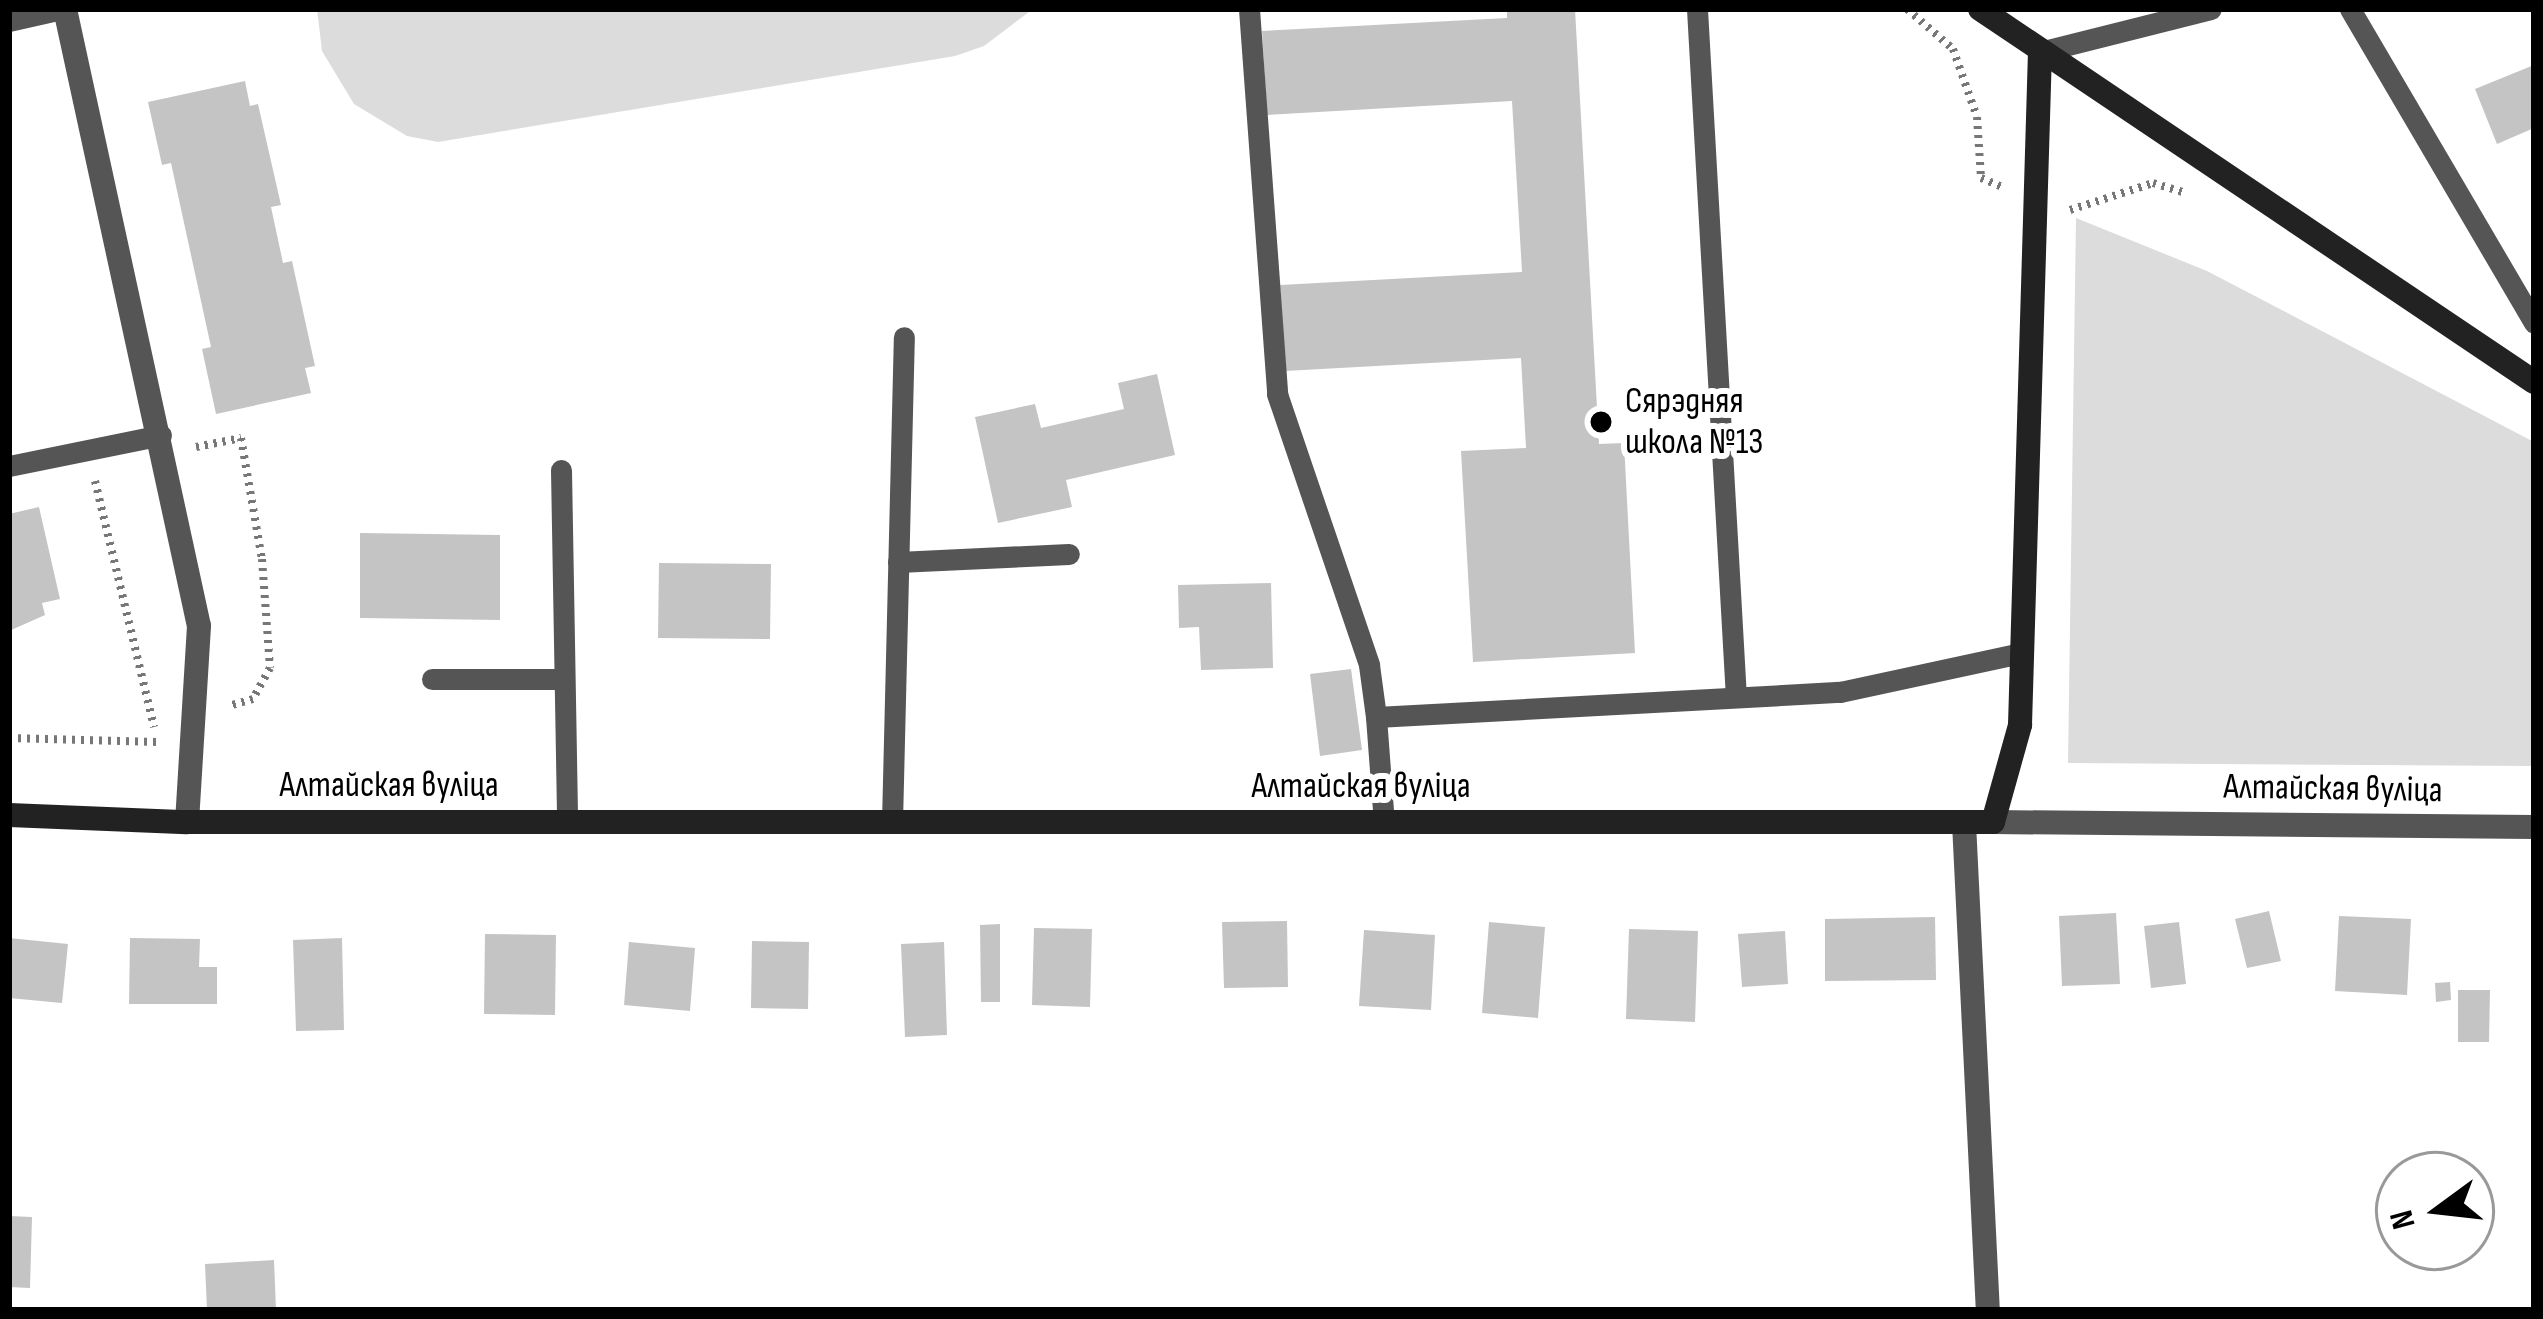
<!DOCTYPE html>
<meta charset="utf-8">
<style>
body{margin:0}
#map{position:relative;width:2543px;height:1319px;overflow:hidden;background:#fff;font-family:"Sofia Sans Condensed",sans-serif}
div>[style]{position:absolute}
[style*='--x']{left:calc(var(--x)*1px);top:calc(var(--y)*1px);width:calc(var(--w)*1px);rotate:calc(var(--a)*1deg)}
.green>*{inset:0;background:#dcdcdc}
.building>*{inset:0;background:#c4c4c4}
.path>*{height:8px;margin-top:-4px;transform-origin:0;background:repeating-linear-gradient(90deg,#777 0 3px,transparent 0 9px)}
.service>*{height:21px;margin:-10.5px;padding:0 10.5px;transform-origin:10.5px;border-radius:10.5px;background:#555}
.minor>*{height:24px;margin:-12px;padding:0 12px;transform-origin:12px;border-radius:12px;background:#555}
.secondary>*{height:24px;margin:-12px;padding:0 12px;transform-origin:12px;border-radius:12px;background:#222}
.dots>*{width:33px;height:33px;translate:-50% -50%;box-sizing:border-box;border:6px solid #fff;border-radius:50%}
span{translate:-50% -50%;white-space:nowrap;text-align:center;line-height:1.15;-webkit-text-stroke:12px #fff;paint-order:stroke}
.poi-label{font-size:36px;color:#000}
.left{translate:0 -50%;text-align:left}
.street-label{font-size:36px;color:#000}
.frame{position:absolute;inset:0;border:12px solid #000;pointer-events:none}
.north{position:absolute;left:2375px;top:1151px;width:120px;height:120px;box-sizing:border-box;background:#fff;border:3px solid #999;border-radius:50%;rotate:255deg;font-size:33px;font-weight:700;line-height:48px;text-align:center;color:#000}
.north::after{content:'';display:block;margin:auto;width:42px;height:54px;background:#000;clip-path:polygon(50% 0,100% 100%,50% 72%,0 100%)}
</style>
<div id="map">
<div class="green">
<div style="clip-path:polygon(317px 9px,1033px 9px,984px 46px,955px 56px,438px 142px,407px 136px,354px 104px,322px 51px)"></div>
<div style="clip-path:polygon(2076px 218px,2207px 271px,2534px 442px,2534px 766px,2068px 763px)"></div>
</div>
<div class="building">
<div style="clip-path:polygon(1507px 9px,1575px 9px,1599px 444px,1624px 443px,1635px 653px,1473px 662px,1461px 451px,1526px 448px,1521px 358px,1285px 371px,1280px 285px,1522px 272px,1512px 101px,1267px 115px,1262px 31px,1507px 18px)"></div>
<div style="clip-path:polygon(2534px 65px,2534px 128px,2497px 144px,2475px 89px)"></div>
<div style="clip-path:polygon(245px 81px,250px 106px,258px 104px,281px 205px,271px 207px,283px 263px,292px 261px,315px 366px,305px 368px,311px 393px,216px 414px,202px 349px,211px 347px,171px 163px,162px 165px,148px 102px)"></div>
<div style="clip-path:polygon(1157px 374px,1175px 455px,1066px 480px,1072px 507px,998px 523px,975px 417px,1035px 404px,1041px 428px,1124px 409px,1118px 383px)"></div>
<div style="clip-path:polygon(39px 507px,60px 599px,42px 603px,45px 615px,9px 631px,9px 514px)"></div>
<div style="clip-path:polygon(360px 533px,500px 535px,500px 620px,360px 618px)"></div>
<div style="clip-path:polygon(659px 563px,771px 564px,770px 639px,658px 638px)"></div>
<div style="clip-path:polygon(1271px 583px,1273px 668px,1201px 670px,1199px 627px,1179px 628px,1178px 585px)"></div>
<div style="clip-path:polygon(1351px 669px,1362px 750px,1320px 756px,1310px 674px)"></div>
<div style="clip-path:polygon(2269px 911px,2281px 961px,2247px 968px,2235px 919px)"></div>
<div style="clip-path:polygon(2116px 913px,2120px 984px,2062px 986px,2059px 916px)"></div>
<div style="clip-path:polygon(2339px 916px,2411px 919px,2407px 995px,2335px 991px)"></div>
<div style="clip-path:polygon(1935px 917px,1936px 980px,1825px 981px,1825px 919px)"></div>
<div style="clip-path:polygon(1287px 921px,1288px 987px,1224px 988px,1222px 922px)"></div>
<div style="clip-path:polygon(1489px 922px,1545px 927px,1538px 1018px,1482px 1013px)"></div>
<div style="clip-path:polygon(2179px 922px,2186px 984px,2151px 988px,2144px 926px)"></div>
<div style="clip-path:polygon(1000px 924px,1000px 1002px,981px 1002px,980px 925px)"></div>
<div style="clip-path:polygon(1034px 928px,1092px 929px,1090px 1007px,1032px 1005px)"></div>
<div style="clip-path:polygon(1629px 929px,1698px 931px,1695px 1022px,1626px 1019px)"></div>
<div style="clip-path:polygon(1364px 930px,1435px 935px,1431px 1010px,1359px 1006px)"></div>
<div style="clip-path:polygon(1785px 931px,1788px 984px,1742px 987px,1738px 934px)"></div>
<div style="clip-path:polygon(485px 934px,556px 935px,555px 1015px,484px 1014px)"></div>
<div style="clip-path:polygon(9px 938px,68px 944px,62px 1003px,9px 998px)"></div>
<div style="clip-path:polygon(130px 938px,200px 939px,199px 967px,217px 967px,217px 1004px,129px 1004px)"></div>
<div style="clip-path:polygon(342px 938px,344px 1030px,296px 1031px,293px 940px)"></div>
<div style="clip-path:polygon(752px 941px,809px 942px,808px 1009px,751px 1008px)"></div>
<div style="clip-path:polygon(629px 942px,695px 948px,690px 1011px,624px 1005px)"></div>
<div style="clip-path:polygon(944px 942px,947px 1035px,905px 1037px,901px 944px)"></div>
<div style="clip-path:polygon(2450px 982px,2451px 1000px,2436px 1002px,2435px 983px)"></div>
<div style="clip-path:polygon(2458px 990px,2490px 990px,2489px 1042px,2458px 1042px)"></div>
<div style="clip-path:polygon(9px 1216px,32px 1217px,30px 1288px,9px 1287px)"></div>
<div style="clip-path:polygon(274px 1260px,276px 1310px,207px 1310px,205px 1264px)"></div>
</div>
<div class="path">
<div style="--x:1907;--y:9;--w:61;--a:41"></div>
<div style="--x:1953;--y:49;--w:72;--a:70.6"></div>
<div style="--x:1977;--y:117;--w:61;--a:86.2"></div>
<div style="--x:1981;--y:178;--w:26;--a:23"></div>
<div style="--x:2070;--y:210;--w:87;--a:-18"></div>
<div style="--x:2153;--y:183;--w:34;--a:17"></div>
<div style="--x:196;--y:447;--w:46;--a:-11.3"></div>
<div style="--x:241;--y:438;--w:123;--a:80.2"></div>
<div style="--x:262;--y:559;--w:109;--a:85.8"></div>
<div style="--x:270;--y:668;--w:35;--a:119"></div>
<div style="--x:253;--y:699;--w:25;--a:164"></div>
<div style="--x:95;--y:481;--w:253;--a:76.5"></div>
<div style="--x:9;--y:738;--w:149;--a:1.5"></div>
</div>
<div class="service">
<div style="--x:1249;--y:9;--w:386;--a:85.8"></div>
<div style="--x:1277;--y:394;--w:286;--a:71.2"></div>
<div style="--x:1369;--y:665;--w:52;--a:82.3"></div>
<div style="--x:1376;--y:717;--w:465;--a:-3.1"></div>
<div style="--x:1840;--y:692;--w:185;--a:-12.2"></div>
<div style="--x:1697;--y:9;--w:689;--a:86.76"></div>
<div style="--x:2350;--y:9;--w:364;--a:59.6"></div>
<div style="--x:2040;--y:52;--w:176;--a:-14.1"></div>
<div style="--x:9;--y:466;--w:155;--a:-11.5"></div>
<div style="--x:561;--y:470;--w:353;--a:89"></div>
<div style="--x:898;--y:562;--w:171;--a:-2.7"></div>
<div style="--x:432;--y:679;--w:132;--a:0"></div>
<div style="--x:1376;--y:717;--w:106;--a:85.7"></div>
<div style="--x:892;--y:822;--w:485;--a:-88.6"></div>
</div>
<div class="minor">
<div style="--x:65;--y:9;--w:631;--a:77.75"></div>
<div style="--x:199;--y:626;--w:196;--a:93.5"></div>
<div style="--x:9;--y:20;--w:50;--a:-12.7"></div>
<div style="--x:1993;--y:822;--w:541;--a:0.53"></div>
<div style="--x:1964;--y:823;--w:488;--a:87.2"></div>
</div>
<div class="secondary">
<div style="--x:1980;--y:9;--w:668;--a:33.95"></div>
<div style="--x:9;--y:815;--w:178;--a:2.3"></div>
<div style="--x:187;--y:822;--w:1806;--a:0"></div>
<div style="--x:1993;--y:822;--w:101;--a:-74.4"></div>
<div style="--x:2020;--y:725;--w:673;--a:-88.3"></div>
</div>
<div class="dots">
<div style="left:1601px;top:422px;background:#000"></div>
</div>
<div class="poi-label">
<span class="left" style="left:1625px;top:422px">Сярэдняя<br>школа №13</span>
</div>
<div class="street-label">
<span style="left:389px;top:786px">Алтайская вуліца</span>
<span style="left:1361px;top:787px">Алтайская вуліца</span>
<span style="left:2333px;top:789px;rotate:1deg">Алтайская вуліца</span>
</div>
<div class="frame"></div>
<div class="north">N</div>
</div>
